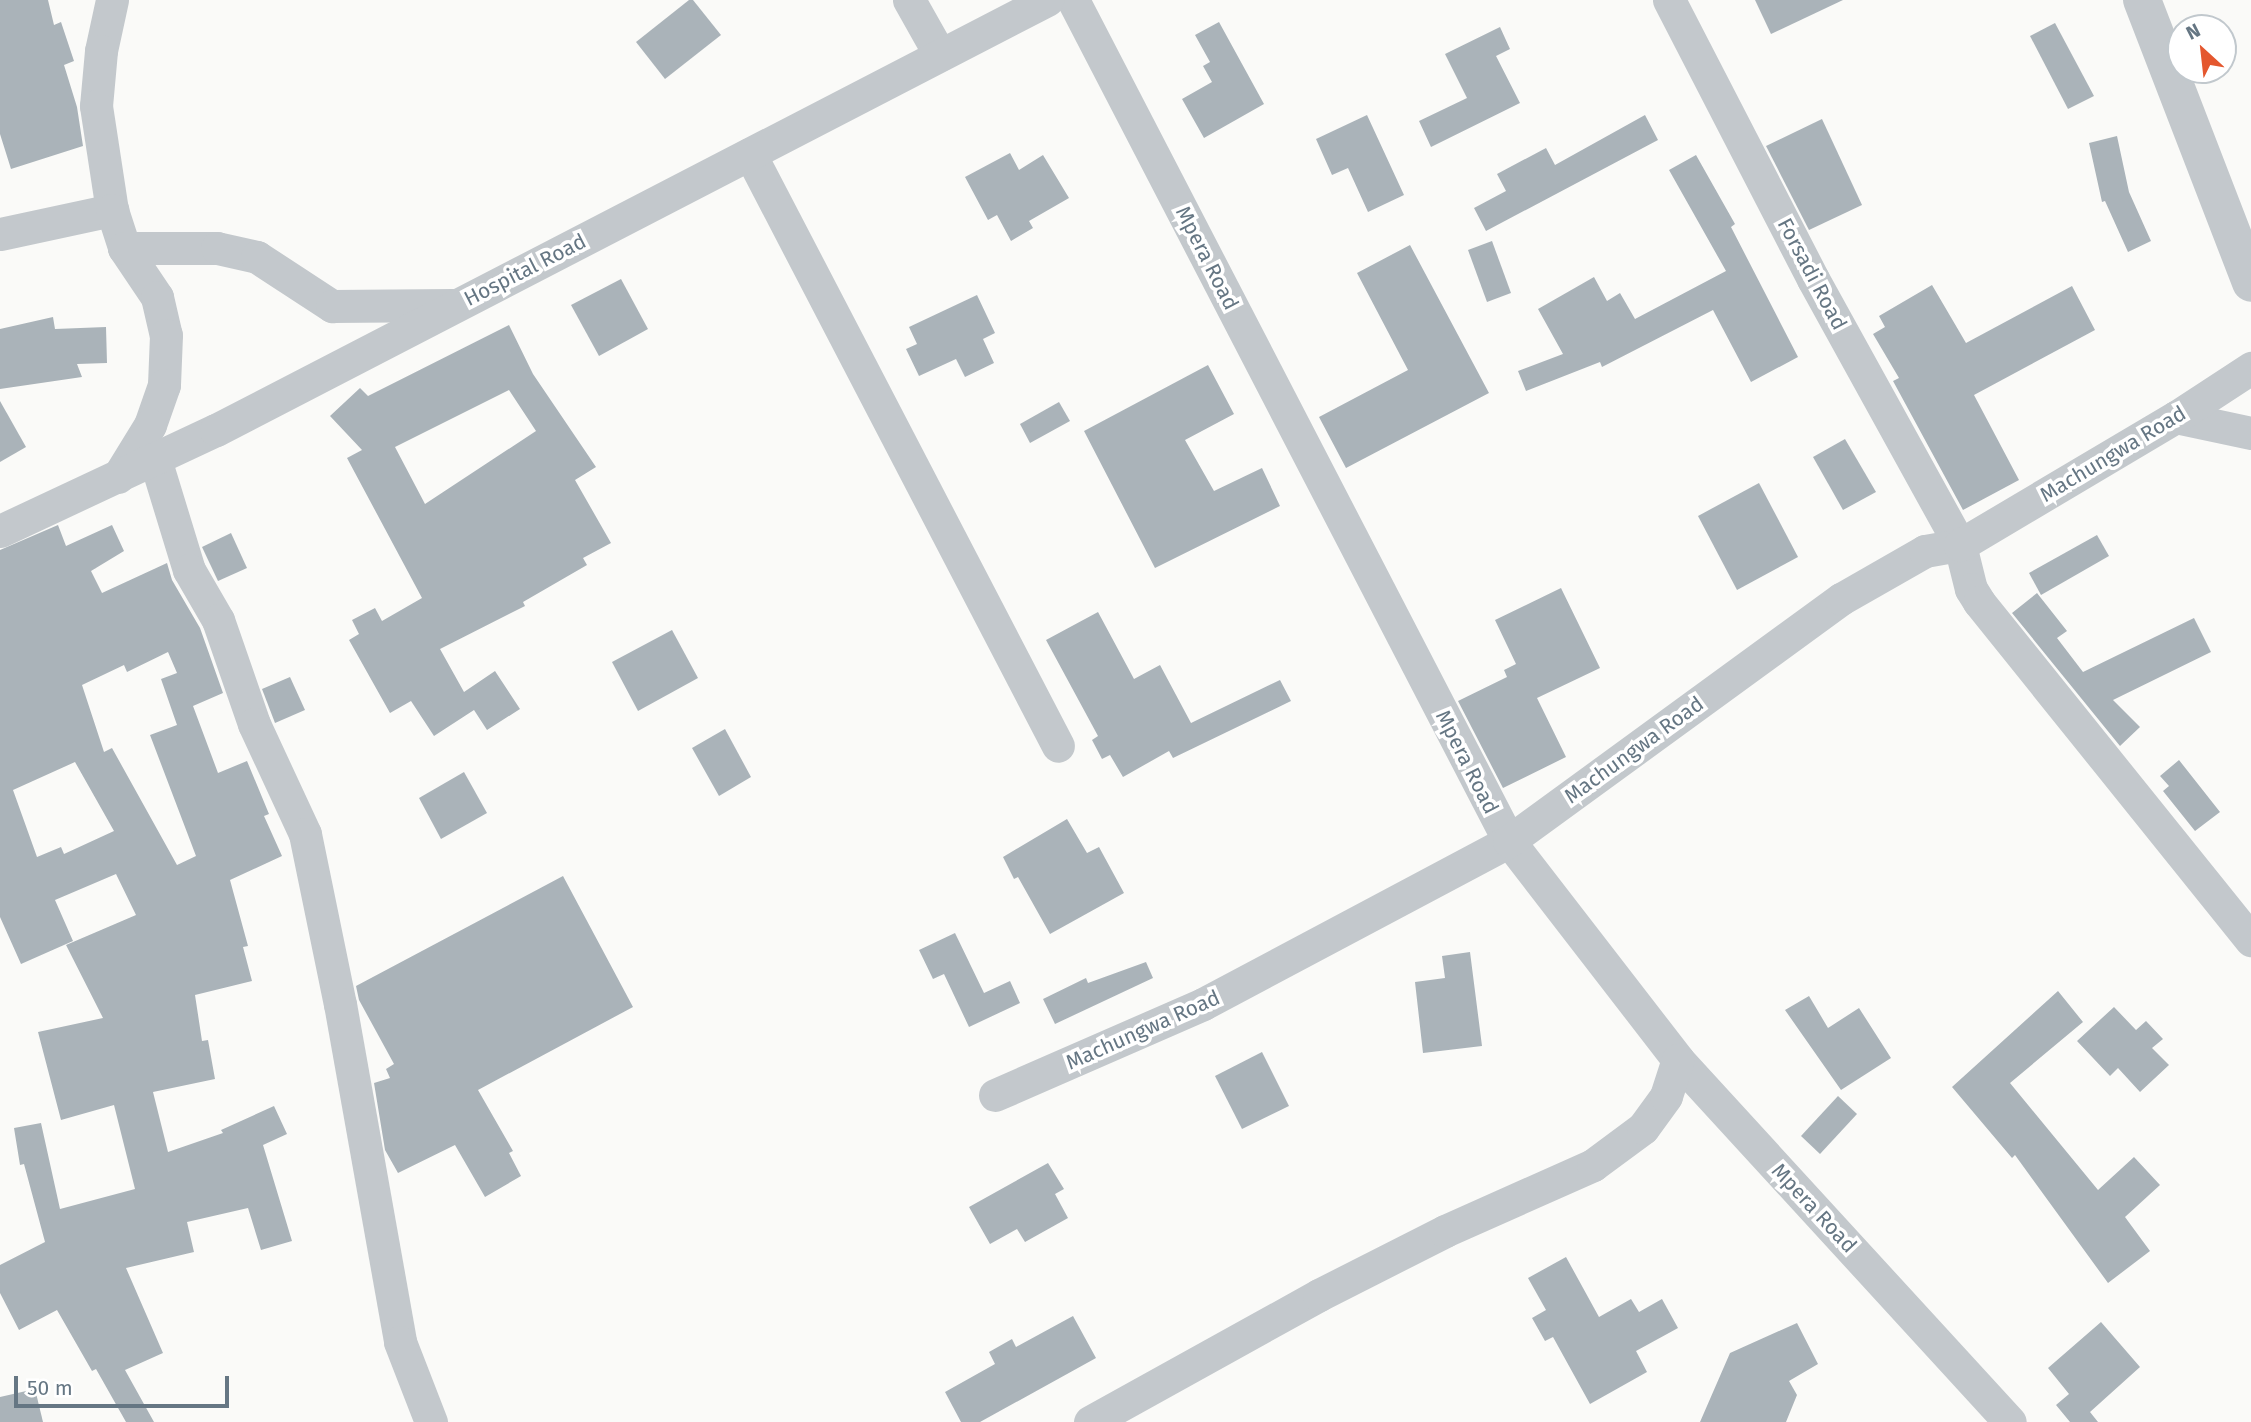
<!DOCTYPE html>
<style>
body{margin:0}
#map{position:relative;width:2251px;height:1422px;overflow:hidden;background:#fafaf8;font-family:"Fira Sans",sans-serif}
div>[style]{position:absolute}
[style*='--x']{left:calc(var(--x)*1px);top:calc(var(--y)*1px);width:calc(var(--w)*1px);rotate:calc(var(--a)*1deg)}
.building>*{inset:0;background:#aab3b9}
.minor>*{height:33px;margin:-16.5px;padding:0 16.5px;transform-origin:16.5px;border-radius:16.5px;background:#c3c8cc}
.tertiary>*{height:38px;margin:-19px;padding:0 19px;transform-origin:19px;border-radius:19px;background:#c3c8cc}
span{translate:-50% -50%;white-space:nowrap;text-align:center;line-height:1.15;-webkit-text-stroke:7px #fff;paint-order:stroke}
.street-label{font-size:21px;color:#657683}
.north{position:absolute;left:2167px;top:14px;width:70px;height:70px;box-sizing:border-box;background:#fff;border:2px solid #c1c8cd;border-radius:50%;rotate:333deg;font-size:19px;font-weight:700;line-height:28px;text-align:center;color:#657683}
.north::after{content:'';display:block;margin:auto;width:24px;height:32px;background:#e4572e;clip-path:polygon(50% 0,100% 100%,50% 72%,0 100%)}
.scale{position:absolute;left:14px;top:1376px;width:215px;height:32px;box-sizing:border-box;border:4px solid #657683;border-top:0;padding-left:9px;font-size:21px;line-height:24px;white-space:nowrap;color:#657683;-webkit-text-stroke:5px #fff;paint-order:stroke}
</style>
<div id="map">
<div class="building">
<div style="clip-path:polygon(0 0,48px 0,54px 25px,61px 22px,74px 61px,64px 65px,77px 107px,83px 146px,11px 169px,0 134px)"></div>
<div style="clip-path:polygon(689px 0,693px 0,721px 35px,665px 79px,636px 42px)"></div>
<div style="clip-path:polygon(1755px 0,1843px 0,1771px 34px)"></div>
<div style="clip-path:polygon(1219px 22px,1264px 104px,1204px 138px,1182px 99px,1212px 82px,1203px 66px,1210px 62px,1195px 35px)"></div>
<div style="clip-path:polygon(2055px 23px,2094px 96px,2068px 109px,2030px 36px)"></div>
<div style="clip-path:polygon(1500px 27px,1510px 49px,1496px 56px,1520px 103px,1431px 147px,1419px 121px,1467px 98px,1445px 54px)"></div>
<div style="clip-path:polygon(1367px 115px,1404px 195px,1368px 212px,1348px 168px,1332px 175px,1316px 139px)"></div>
<div style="clip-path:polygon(1645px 115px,1658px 140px,1486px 231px,1474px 208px,1506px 191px,1497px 174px,1546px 148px,1555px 165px)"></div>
<div style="clip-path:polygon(1822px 119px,1862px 205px,1809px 230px,1766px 146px)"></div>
<div style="clip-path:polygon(2117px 136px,2129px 192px,2151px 241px,2128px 252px,2105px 201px,2102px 202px,2089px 143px)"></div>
<div style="clip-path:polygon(1010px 153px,1019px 170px,1043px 155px,1069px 198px,1029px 221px,1033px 228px,1011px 241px,997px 215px,988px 220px,965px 177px)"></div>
<div style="clip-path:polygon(1696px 155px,1735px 224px,1731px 227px,1798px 357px,1751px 382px,1713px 310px,1602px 367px,1600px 362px,1526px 391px,1518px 371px,1563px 354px,1538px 309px,1594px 277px,1607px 301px,1620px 293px,1635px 319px,1726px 271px,1669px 170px)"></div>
<div style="clip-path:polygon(1492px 241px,1511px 293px,1487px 302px,1468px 250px)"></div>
<div style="clip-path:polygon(1410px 245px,1489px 393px,1346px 468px,1319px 417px,1408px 370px,1357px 273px)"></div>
<div style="clip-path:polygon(621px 279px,648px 329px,599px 356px,571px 305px)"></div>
<div style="clip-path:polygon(1932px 285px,1966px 343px,2072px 286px,2095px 330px,1974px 395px,2019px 480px,1963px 510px,1893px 381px,1899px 378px,1873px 334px,1885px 327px,1879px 316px)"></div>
<div style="clip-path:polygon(977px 295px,995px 333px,983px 339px,994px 363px,965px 377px,956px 359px,919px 376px,906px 349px,917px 344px,909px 327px)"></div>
<div style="clip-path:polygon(53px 317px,55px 329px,106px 327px,107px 363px,77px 364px,82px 377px,0 389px,0 329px)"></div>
<div style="clip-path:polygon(evenodd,509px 325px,533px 374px,596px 467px,575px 480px,611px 543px,583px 558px,587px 565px,523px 602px,525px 606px,440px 649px,464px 692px,495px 671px,520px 709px,487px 730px,474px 710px,434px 736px,411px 701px,390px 713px,349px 640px,359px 634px,352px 620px,375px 608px,382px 621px,422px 598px,347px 458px,362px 450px,330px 416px,360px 388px,368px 396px,509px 325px,509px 390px,536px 431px,425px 504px,395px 447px,509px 390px)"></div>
<div style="clip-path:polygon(1208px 365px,1234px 414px,1185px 440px,1214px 491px,1262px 468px,1280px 506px,1155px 568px,1084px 431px)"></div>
<div style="clip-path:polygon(0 401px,26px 447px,0 462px)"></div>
<div style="clip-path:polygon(1059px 402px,1070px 421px,1030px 443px,1020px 424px)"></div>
<div style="clip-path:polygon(1845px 439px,1876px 492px,1843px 510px,1813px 457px)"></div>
<div style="clip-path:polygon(1759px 483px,1798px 557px,1737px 590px,1698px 516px)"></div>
<div style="clip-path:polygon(evenodd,58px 525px,66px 546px,112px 525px,124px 551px,91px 571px,102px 593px,167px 563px,172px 580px,200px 628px,223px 693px,193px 706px,218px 773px,247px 761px,269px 814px,264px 816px,282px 856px,230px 880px,248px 946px,243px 947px,252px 981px,195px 995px,202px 1041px,208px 1040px,215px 1079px,153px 1092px,168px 1152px,223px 1133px,221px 1130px,274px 1106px,287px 1134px,263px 1145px,292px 1241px,261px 1250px,248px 1208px,187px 1222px,194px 1252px,126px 1268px,163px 1353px,125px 1370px,154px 1422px,126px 1422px,96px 1369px,92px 1371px,57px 1310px,19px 1330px,0 1293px,0 1265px,45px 1242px,24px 1164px,20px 1165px,14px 1128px,41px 1123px,60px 1209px,135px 1189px,114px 1105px,61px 1120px,38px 1032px,103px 1018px,66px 945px,136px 915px,116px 874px,55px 900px,73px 941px,21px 964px,0 917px,0 550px,58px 525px,168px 652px,177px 673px,161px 679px,177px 725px,150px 735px,196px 856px,177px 865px,112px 748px,104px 752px,82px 685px,124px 665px,127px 672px,168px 652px,58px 525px,75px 762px,114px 831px,64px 854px,61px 847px,37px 857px,13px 790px,75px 762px)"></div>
<div style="clip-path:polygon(231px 533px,247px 568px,218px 581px,202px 547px)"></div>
<div style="clip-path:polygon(2097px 535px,2109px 556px,2041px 595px,2029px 573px)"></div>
<div style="clip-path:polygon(1561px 588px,1600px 668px,1537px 698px,1566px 757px,1503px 788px,1458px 701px,1507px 677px,1504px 670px,1516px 664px,1495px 620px)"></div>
<div style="clip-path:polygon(2037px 593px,2067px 631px,2057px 638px,2083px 672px,2194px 618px,2211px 652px,2113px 700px,2140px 727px,2120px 746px,2012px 613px)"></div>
<div style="clip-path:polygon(1098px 612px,1134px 679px,1160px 665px,1191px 723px,1280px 680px,1291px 701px,1173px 758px,1169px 751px,1123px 777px,1110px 755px,1102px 759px,1092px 740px,1098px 736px,1046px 640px)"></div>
<div style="clip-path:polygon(672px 630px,698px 678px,638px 711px,612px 662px)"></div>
<div style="clip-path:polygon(290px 677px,305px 710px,275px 723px,262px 689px)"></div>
<div style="clip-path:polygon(725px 729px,751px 777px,719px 796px,692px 748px)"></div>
<div style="clip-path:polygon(2179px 760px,2220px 812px,2195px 831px,2163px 791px,2169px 786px,2160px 776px)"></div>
<div style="clip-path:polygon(464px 772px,487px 813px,441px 839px,419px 798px)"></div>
<div style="clip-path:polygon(1067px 819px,1087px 853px,1099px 847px,1124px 893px,1050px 934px,1018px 877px,1014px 879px,1003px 857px)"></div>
<div style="clip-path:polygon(563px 876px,633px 1007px,478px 1090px,513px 1151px,509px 1153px,521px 1176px,485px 1197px,455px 1145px,398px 1173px,385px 1150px,374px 1083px,390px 1078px,386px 1069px,394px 1064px,359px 1000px,356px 986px)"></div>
<div style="clip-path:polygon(955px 933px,984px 993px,1010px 981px,1020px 1003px,969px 1027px,944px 974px,933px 979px,919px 950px)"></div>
<div style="clip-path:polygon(1470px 952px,1482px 1046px,1423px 1053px,1415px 982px,1445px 978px,1442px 956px)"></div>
<div style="clip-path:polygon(1146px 962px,1153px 978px,1055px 1024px,1043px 999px,1086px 978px,1088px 983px)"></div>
<div style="clip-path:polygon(2058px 991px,2083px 1022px,2010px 1083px,2098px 1190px,2134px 1157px,2160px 1185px,2125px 1217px,2150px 1251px,2108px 1283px,2015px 1155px,2012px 1158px,1952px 1087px)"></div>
<div style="clip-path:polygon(1809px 996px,1828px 1028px,1859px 1008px,1891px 1058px,1841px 1090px,1785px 1010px)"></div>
<div style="clip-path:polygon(2114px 1007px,2136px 1030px,2146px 1021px,2163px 1039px,2152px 1048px,2169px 1065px,2140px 1092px,2118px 1068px,2110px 1076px,2077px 1041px)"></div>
<div style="clip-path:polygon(1262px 1052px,1289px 1106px,1242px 1129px,1215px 1076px)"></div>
<div style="clip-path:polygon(1838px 1096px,1857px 1114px,1820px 1154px,1801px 1136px)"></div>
<div style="clip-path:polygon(1048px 1163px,1064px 1189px,1055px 1194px,1068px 1218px,1025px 1242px,1017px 1229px,990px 1244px,969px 1207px)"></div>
<div style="clip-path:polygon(1566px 1257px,1599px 1317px,1631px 1299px,1639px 1312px,1662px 1299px,1678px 1328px,1636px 1351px,1647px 1372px,1590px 1404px,1553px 1337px,1545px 1341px,1532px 1318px,1546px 1310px,1528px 1278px)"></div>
<div style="clip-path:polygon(1073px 1316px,1096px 1358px,980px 1422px,961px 1422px,945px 1392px,995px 1364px,989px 1352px,1012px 1339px,1016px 1347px)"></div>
<div style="clip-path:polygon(2101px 1322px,2140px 1367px,2090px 1412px,2098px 1422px,2070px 1422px,2056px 1405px,2069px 1394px,2048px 1368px)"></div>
<div style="clip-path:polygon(1797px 1323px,1818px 1364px,1789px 1381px,1797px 1395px,1786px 1422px,1700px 1422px,1730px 1353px)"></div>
<div style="clip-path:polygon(35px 1389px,43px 1422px,0 1422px,0 1397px)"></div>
</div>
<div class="minor">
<div style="--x:112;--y:0;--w:52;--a:102.2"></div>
<div style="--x:101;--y:51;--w:55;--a:95.2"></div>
<div style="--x:96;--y:106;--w:105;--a:81.3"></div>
<div style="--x:909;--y:0;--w:63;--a:60.6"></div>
<div style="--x:1073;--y:0;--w:947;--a:62.6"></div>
<div style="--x:1509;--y:841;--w:277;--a:52.3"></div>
<div style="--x:1678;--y:1060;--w:491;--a:47.5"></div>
<div style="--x:1669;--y:0;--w:314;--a:62.7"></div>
<div style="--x:1813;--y:279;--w:304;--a:61.1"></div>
<div style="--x:1960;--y:545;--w:45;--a:76"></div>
<div style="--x:1971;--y:589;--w:15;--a:58"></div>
<div style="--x:1979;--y:602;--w:434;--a:51.2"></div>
<div style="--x:750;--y:154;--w:667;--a:62.51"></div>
<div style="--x:0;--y:234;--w:115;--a:-12.1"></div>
<div style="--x:112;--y:210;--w:40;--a:72"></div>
<div style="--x:124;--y:248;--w:59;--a:56"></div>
<div style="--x:157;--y:297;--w:39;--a:77"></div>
<div style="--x:166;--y:335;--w:50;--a:92.3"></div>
<div style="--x:164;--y:385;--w:42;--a:109.3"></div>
<div style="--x:150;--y:425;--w:61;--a:121.6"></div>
<div style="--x:124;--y:248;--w:93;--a:0"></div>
<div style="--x:217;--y:248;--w:41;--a:12.7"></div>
<div style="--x:257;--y:257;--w:90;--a:33.2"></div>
<div style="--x:332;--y:306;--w:121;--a:-0.5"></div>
<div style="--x:2176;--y:417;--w:77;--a:12"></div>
<div style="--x:155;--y:459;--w:116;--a:73"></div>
<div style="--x:189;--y:570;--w:58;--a:59.9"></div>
<div style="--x:218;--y:620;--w:110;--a:70.9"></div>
<div style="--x:254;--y:724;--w:121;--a:65.1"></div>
<div style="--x:305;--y:834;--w:174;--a:78.4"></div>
<div style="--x:340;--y:1004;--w:343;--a:79.9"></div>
<div style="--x:400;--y:1342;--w:86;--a:68.8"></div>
<div style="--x:0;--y:531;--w:238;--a:-25.1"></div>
<div style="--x:216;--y:430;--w:936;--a:-27.36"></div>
<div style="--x:995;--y:1095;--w:227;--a:-23.6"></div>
<div style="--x:1203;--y:1004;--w:347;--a:-28"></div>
<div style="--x:1509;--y:841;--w:411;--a:-36.1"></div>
<div style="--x:1841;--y:599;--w:97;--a:-29.7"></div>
<div style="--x:1925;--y:551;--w:36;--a:-10"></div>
<div style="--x:1960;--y:545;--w:251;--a:-30.7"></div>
<div style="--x:2176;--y:417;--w:90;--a:-33.2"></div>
<div style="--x:1090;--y:1422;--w:262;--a:-29"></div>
<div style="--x:1319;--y:1295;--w:141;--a:-26.9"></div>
<div style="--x:1445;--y:1231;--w:162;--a:-24"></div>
<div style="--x:1593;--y:1165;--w:62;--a:-36.5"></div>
<div style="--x:1643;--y:1128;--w:39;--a:-54"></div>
<div style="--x:1666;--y:1096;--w:38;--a:-72"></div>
</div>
<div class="tertiary">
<div style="--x:2142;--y:0;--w:303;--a:68.9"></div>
</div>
<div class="street-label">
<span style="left:1207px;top:258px;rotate:63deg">Mpera Road</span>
<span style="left:525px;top:270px;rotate:-27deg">Hospital Road</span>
<span style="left:1812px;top:274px;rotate:62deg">Forsadi Road</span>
<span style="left:2113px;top:454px;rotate:-31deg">Machungwa Road</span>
<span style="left:1634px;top:750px;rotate:-36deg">Machungwa Road</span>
<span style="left:1467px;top:762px;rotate:63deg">Mpera Road</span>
<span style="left:1143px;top:1030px;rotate:-24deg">Machungwa Road</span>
<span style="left:1814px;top:1208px;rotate:47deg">Mpera Road</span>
</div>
<div class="north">N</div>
<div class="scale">50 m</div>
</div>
